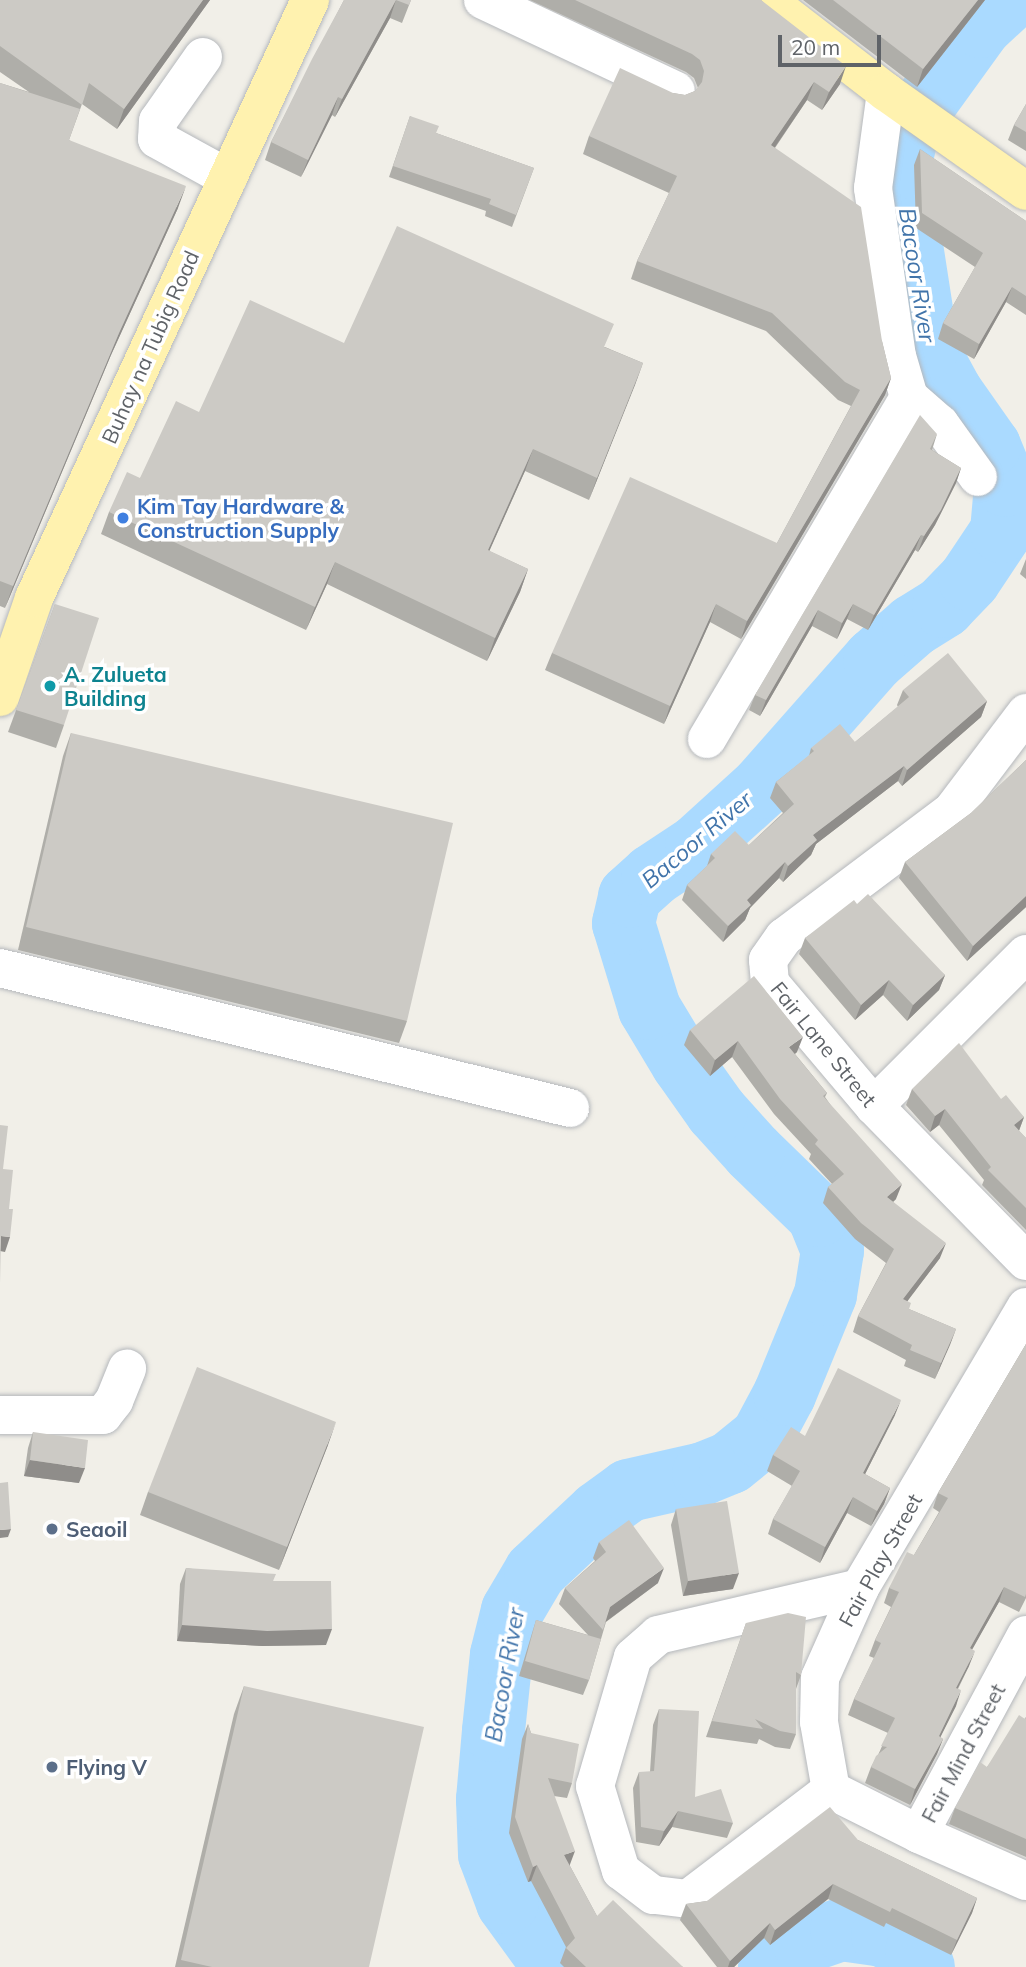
<!DOCTYPE html>
<style>
body{margin:0}
#map{position:relative;width:1026px;height:1967px;overflow:hidden;background:#f1efe8;font-family:Mulish,sans-serif}
div>[style]{position:absolute}
[style*='--x']{left:calc(var(--x)*1px);top:calc(var(--y)*1px);width:calc(var(--w)*1px);rotate:calc(var(--a)*1deg)}
.river>*{height:63px;margin:-31.5px;padding:0 31.5px;transform-origin:31.5px;border-radius:31.5px;background:#aadaff}
.roads{filter:drop-shadow(0 0 2px #b5b8bc) drop-shadow(0 0 2px #b5b8bc)}
.minor>*{height:38px;margin:-19px;padding:0 19px;transform-origin:19px;border-radius:19px;background:#fff}
.major>*{height:38px;margin:-19px;padding:0 19px;transform-origin:19px;border-radius:19px;background:#fff2af}
.wall>*{inset:0;background:#afaea9}
.shaded-wall>*{inset:0;background:#8f8d8a}
.building>*{inset:0;background:#cccac5}
.dots>*{width:19px;height:19px;translate:-50% -50%;box-sizing:border-box;border:4px solid #fff;border-radius:50%}
span{translate:-50% -50%;white-space:nowrap;text-align:center;line-height:1.15;-webkit-text-stroke:7px #fff;paint-order:stroke}
.street-label{font-size:21px;color:#5f6368}
.shop-label{font-size:21px;color:#366cbe;font-weight:700}
.left{translate:0 -50%;text-align:left}
.culture-label{font-size:21px;color:#0d838f;font-weight:700}
.service-label{font-size:21px;color:#4e5e75;font-weight:700}
.water-label{font-size:23px;color:#4174aa;font-style:italic}
.scale{position:absolute;left:778px;top:35px;width:103px;height:32px;box-sizing:border-box;border:4px solid #5f6368;border-top:0;padding-left:9px;font-size:21px;line-height:24px;white-space:nowrap;color:#5f6368;-webkit-text-stroke:5px #fff;paint-order:stroke}
</style>
<div id="map">
<div class="river">
<div style="--x:554;--y:1967;--w:80;--a:-125.9"></div>
<div style="--x:507;--y:1902;--w:51;--a:-110.6"></div>
<div style="--x:489;--y:1854;--w:55;--a:-92.1"></div>
<div style="--x:487;--y:1799;--w:69;--a:-85"></div>
<div style="--x:493;--y:1730;--w:76;--a:-84"></div>
<div style="--x:501;--y:1654;--w:45;--a:-76"></div>
<div style="--x:512;--y:1610;--w:45;--a:-59.5"></div>
<div style="--x:535;--y:1571;--w:86;--a:-43.1"></div>
<div style="--x:598;--y:1512;--w:37;--a:-36"></div>
<div style="--x:628;--y:1490;--w:77;--a:-12.8"></div>
<div style="--x:703;--y:1473;--w:29;--a:-22"></div>
<div style="--x:730;--y:1462;--w:40;--a:-39"></div>
<div style="--x:761;--y:1437;--w:49;--a:-61.9"></div>
<div style="--x:784;--y:1394;--w:108;--a:-67.7"></div>
<div style="--x:825;--y:1294;--w:45;--a:-81"></div>
<div style="--x:832;--y:1250;--w:38;--a:-112"></div>
<div style="--x:818;--y:1215;--w:91;--a:-135.9"></div>
<div style="--x:753;--y:1152;--w:55;--a:-132.1"></div>
<div style="--x:716;--y:1111;--w:59;--a:-125.3"></div>
<div style="--x:682;--y:1063;--w:64;--a:-121"></div>
<div style="--x:649;--y:1008;--w:89;--a:-107"></div>
<div style="--x:623;--y:923;--w:28;--a:-77"></div>
<div style="--x:629;--y:896;--w:31;--a:-42"></div>
<div style="--x:652;--y:875;--w:53;--a:-33.4"></div>
<div style="--x:696;--y:846;--w:88;--a:-42.2"></div>
<div style="--x:761;--y:787;--w:171;--a:-48.6"></div>
<div style="--x:874;--y:659;--w:52;--a:-41.1"></div>
<div style="--x:913;--y:625;--w:36;--a:-32"></div>
<div style="--x:943;--y:606;--w:37;--a:-46"></div>
<div style="--x:969;--y:579;--w:58;--a:-56.3"></div>
<div style="--x:1001;--y:531;--w:46;--a:-85"></div>
<div style="--x:1005;--y:485;--w:42;--a:-112.3"></div>
<div style="--x:989;--y:446;--w:66;--a:-125.1"></div>
<div style="--x:951;--y:392;--w:50;--a:-118.6"></div>
<div style="--x:927;--y:348;--w:183;--a:-98.8"></div>
<div style="--x:899;--y:167;--w:31;--a:-77"></div>
<div style="--x:906;--y:137;--w:31;--a:-63"></div>
<div style="--x:920;--y:109;--w:102;--a:-54.1"></div>
<div style="--x:980;--y:26;--w:38;--a:-43"></div>
<div style="--x:769;--y:1967;--w:42;--a:-36.3"></div>
<div style="--x:803;--y:1942;--w:40;--a:-18.9"></div>
<div style="--x:841;--y:1929;--w:41;--a:8.3"></div>
<div style="--x:882;--y:1935;--w:38;--a:25"></div>
<div style="--x:916;--y:1951;--w:17;--a:66"></div>
</div>
<div class="roads">
<div class="minor">
<div style="--x:483;--y:0;--w:213;--a:25.2"></div>
<div style="--x:203;--y:57;--w:78;--a:125.1"></div>
<div style="--x:158;--y:121;--w:18;--a:93"></div>
<div style="--x:157;--y:139;--w:81;--a:28.8"></div>
<div style="--x:886;--y:92;--w:97;--a:97.7"></div>
<div style="--x:873;--y:188;--w:170;--a:81.9"></div>
<div style="--x:897;--y:356;--w:43;--a:73.7"></div>
<div style="--x:909;--y:397;--w:41;--a:41.1"></div>
<div style="--x:940;--y:424;--w:65;--a:54.4"></div>
<div style="--x:1026;--y:713;--w:123;--a:127.1"></div>
<div style="--x:952;--y:811;--w:210;--a:143.1"></div>
<div style="--x:784;--y:937;--w:28;--a:125"></div>
<div style="--x:768;--y:960;--w:23;--a:85"></div>
<div style="--x:770;--y:983;--w:161;--a:49.8"></div>
<div style="--x:874;--y:1106;--w:217;--a:45.6"></div>
<div style="--x:707;--y:739;--w:397;--a:-59.4"></div>
<div style="--x:0;--y:968;--w:587;--a:13.8"></div>
<div style="--x:874;--y:1106;--w:215;--a:-45"></div>
<div style="--x:1026;--y:1307;--w:326;--a:120.6"></div>
<div style="--x:860;--y:1588;--w:98;--a:114"></div>
<div style="--x:820;--y:1678;--w:44;--a:91.3"></div>
<div style="--x:819;--y:1722;--w:69;--a:80"></div>
<div style="--x:831;--y:1790;--w:98;--a:26.6"></div>
<div style="--x:919;--y:1834;--w:117;--a:23.7"></div>
<div style="--x:0;--y:1415;--w:103;--a:0"></div>
<div style="--x:103;--y:1415;--w:18;--a:-52"></div>
<div style="--x:114;--y:1401;--w:35;--a:-68"></div>
<div style="--x:831;--y:1790;--w:180;--a:142.7"></div>
<div style="--x:688;--y:1899;--w:35;--a:-173"></div>
<div style="--x:653;--y:1895;--w:40;--a:-143"></div>
<div style="--x:621;--y:1871;--w:89;--a:-107"></div>
<div style="--x:595;--y:1786;--w:134;--a:-73.6"></div>
<div style="--x:633;--y:1657;--w:33;--a:-41"></div>
<div style="--x:658;--y:1635;--w:207;--a:-13.1"></div>
<div style="--x:919;--y:1834;--w:226;--a:-61.7"></div>
</div>
<div class="major">
<div style="--x:767;--y:0;--w:150;--a:37.7"></div>
<div style="--x:886;--y:92;--w:171;--a:35.3"></div>
<div style="--x:0;--y:697;--w:105;--a:-71"></div>
<div style="--x:34;--y:598;--w:659;--a:-65.22"></div>
</div>
</div>
<div class="wall">
<div style="clip-path:polygon(0 0,210px 0,117px 129px,82px 104px,69px 140px,178px 208px,111px 355px,5px 608px,0 606px,0 83px,29px 92px,0 72px)"></div>
<div style="clip-path:polygon(344px 0,411px 0,402px 23px,390px 18px,335px 117px,332px 115px,301px 177px,265px 160px,271px 142px)"></div>
<div style="clip-path:polygon(530px 0,761px 0,840px 84px,822px 110px,807px 100px,775px 148px,882px 341px,891px 378px,885px 395px,741px 639px,710px 622px,664px 724px,545px 670px,552px 653px,777px 543px,851px 406px,838px 400px,766px 331px,631px 279px,637px 261px,669px 193px,583px 154px,589px 136px,673px 93px,685px 95px,695px 91px,698px 88px,694px 78px,686px 72px)"></div>
<div style="clip-path:polygon(803px 0,985px 0,917px 87px)"></div>
<div style="clip-path:polygon(1026px 104px,1026px 151px,1008px 140px,1014px 125px)"></div>
<div style="clip-path:polygon(410px 116px,436px 133px,534px 168px,512px 227px,485px 216px,486px 211px,389px 177px)"></div>
<div style="clip-path:polygon(920px 149px,1026px 221px,1026px 315px,1006px 302px,974px 359px,938px 339px,943px 323px,975px 267px,916px 228px,914px 165px)"></div>
<div style="clip-path:polygon(344px 343px,605px 347px,643px 363px,589px 500px,525px 471px,489px 551px,528px 569px,520px 592px,487px 661px,327px 584px,306px 630px,101px 534px,109px 512px,140px 478px)"></div>
<div style="clip-path:polygon(937px 434px,932px 450px,961px 468px,956px 483px,935px 525px,918px 552px,915px 550px,868px 630px,847px 619px,837px 639px,812px 626px,760px 716px,749px 710px,755px 695px)"></div>
<div style="clip-path:polygon(1026px 559px,1026px 579px,1020px 574px)"></div>
<div style="clip-path:polygon(55px 604px,64px 725px,56px 748px,8px 732px)"></div>
<div style="clip-path:polygon(903px 690px,987px 701px,981px 717px,902px 786px,898px 781px,816px 844px,811px 855px,783px 882px,779px 878px,750px 908px,745px 920px,723px 942px,682px 900px,687px 885px,707px 866px,711px 854px,749px 845px,783px 813px,770px 798px,776px 782px,809px 756px,811px 748px,855px 742px,898px 707px,897px 705px)"></div>
<div style="clip-path:polygon(71px 733px,407px 1021px,399px 1043px,18px 950px,63px 756px)"></div>
<div style="clip-path:polygon(1026px 760px,1026px 907px,967px 961px,899px 878px,905px 862px,971px 813px)"></div>
<div style="clip-path:polygon(857px 904px,945px 975px,939px 990px,907px 1021px,883px 995px,855px 1020px,799px 954px,805px 938px)"></div>
<div style="clip-path:polygon(690px 1030px,797px 1052px,795px 1054px,827px 1093px,825px 1097px,896px 1199px,893px 1202px,940px 1258px,907px 1301px,909px 1309px,956px 1329px,935px 1379px,904px 1366px,906px 1360px,853px 1332px,858px 1316px,886px 1263px,855px 1239px,823px 1203px,828px 1187px,832px 1184px,809px 1159px,811px 1154px,774px 1114px,732px 1057px,710px 1076px,684px 1045px)"></div>
<div style="clip-path:polygon(912px 1089px,1001px 1099px,1024px 1117px,1019px 1131px,1026px 1138px,1026px 1230px,982px 1185px,984px 1180px,939px 1125px,930px 1132px,906px 1105px)"></div>
<div style="clip-path:polygon(1026px 1344px,1026px 1598px,1019px 1612px,999px 1602px,972px 1649px,969px 1666px,958px 1689px,956px 1706px,940px 1737px,943px 1739px,937px 1754px,910px 1805px,865px 1783px,871px 1767px,878px 1755px,888px 1733px,848px 1715px,854px 1699px,874px 1658px,869px 1656px,875px 1640px,891px 1607px,884px 1603px,889px 1588px,914px 1555px,939px 1512px,933px 1508px,938px 1493px)"></div>
<div style="clip-path:polygon(895px 1415px,865px 1474px,890px 1488px,884px 1504px,871px 1526px,847px 1513px,820px 1563px,768px 1534px,773px 1519px,792px 1486px,767px 1471px,773px 1455px,805px 1436px)"></div>
<div style="clip-path:polygon(33px 1432px,79px 1483px,24px 1476px,28px 1448px)"></div>
<div style="clip-path:polygon(328px 1445px,279px 1570px,140px 1515px,148px 1492px)"></div>
<div style="clip-path:polygon(676px 1509px,733px 1589px,683px 1596px,671px 1525px)"></div>
<div style="clip-path:polygon(599px 1542px,658px 1583px,606px 1622px,589px 1680px,583px 1695px,519px 1676px,536px 1620px,588px 1635px,559px 1604px,565px 1588px,595px 1561px,593px 1558px)"></div>
<div style="clip-path:polygon(186px 1568px,274px 1581px,326px 1645px,262px 1646px,177px 1641px,180px 1584px)"></div>
<div style="clip-path:polygon(746px 1623px,801px 1675px,796px 1689px,796px 1734px,790px 1749px,775px 1747px,759px 1739px,757px 1744px,706px 1737px)"></div>
<div style="clip-path:polygon(244px 1686px,369px 1967px,175px 1967px,234px 1714px)"></div>
<div style="clip-path:polygon(659px 1709px,695px 1797px,733px 1823px,727px 1838px,672px 1827px,659px 1846px,636px 1842px,633px 1788px,639px 1772px,650px 1772px,653px 1725px)"></div>
<div style="clip-path:polygon(1026px 1717px,1026px 1857px,949px 1824px,955px 1808px)"></div>
<div style="clip-path:polygon(528px 1724px,531px 1733px,572px 1783px,567px 1798px,554px 1796px,570px 1866px,597px 1916px,683px 1967px,564px 1967px,560px 1963px,566px 1947px,531px 1881px,528px 1882px,509px 1833px,522px 1739px)"></div>
<div style="clip-path:polygon(858px 1840px,977px 1898px,972px 1913px,951px 1955px,886px 1923px,884px 1927px,828px 1899px,770px 1945px,764px 1938px,734px 1967px,717px 1967px,680px 1920px,686px 1904px,707px 1901px)"></div>
</div>
<div class="shaded-wall">
<div style="clip-path:polygon(203px 0,210px 0,117px 129px,124px 109px)"></div>
<div style="clip-path:polygon(396px 0,390px 18px,335px 117px,342px 99px)"></div>
<div style="clip-path:polygon(978px 0,985px 0,917px 87px,923px 69px)"></div>
<div style="clip-path:polygon(846px 66px,840px 84px,822px 110px,829px 92px)"></div>
<div style="clip-path:polygon(814px 82px,807px 100px,764px 163px,771px 145px)"></div>
<div style="clip-path:polygon(338px 97px,332px 115px,301px 177px,308px 160px)"></div>
<div style="clip-path:polygon(186px 186px,178px 208px,111px 355px,5px 608px,13px 586px,119px 333px)"></div>
<div style="clip-path:polygon(1012px 287px,1006px 302px,974px 359px,979px 344px)"></div>
<div style="clip-path:polygon(643px 363px,635px 385px,589px 500px,597px 478px)"></div>
<div style="clip-path:polygon(891px 378px,885px 395px,741px 639px,747px 621px)"></div>
<div style="clip-path:polygon(533px 449px,525px 471px,480px 572px,488px 550px)"></div>
<div style="clip-path:polygon(961px 468px,956px 483px,935px 525px,918px 552px,924px 536px)"></div>
<div style="clip-path:polygon(921px 535px,915px 550px,868px 630px,874px 615px)"></div>
<div style="clip-path:polygon(335px 562px,327px 584px,306px 630px,315px 607px)"></div>
<div style="clip-path:polygon(528px 569px,520px 592px,487px 661px,495px 638px)"></div>
<div style="clip-path:polygon(716px 604px,710px 622px,664px 724px,670px 706px)"></div>
<div style="clip-path:polygon(853px 604px,847px 619px,837px 639px,842px 623px)"></div>
<div style="clip-path:polygon(818px 610px,812px 626px,760px 716px,766px 700px)"></div>
<div style="clip-path:polygon(987px 701px,981px 717px,902px 786px,907px 770px)"></div>
<div style="clip-path:polygon(904px 766px,898px 781px,816px 844px,811px 855px,783px 882px,788px 866px,813px 835px)"></div>
<div style="clip-path:polygon(785px 862px,779px 878px,750px 908px,745px 920px,723px 942px,728px 926px,747px 900px)"></div>
<div style="clip-path:polygon(1026px 896px,1026px 907px,967px 961px,973px 946px)"></div>
<div style="clip-path:polygon(945px 975px,939px 990px,907px 1021px,913px 1005px)"></div>
<div style="clip-path:polygon(889px 980px,883px 995px,855px 1020px,861px 1005px)"></div>
<div style="clip-path:polygon(803px 1037px,797px 1052px,783px 1063px,789px 1047px)"></div>
<div style="clip-path:polygon(738px 1041px,732px 1057px,710px 1076px,715px 1060px)"></div>
<div style="clip-path:polygon(945px 1109px,939px 1125px,930px 1132px,935px 1116px)"></div>
<div style="clip-path:polygon(1024px 1117px,1018px 1133px,1014px 1125px)"></div>
<div style="clip-path:polygon(902px 1184px,896px 1199px,881px 1213px,887px 1197px)"></div>
<div style="clip-path:polygon(1px 1236px,10px 1237px,5px 1252px,0 1251px)"></div>
<div style="clip-path:polygon(946px 1243px,940px 1258px,897px 1315px,903px 1299px)"></div>
<div style="clip-path:polygon(956px 1329px,950px 1345px,935px 1379px,941px 1363px)"></div>
<div style="clip-path:polygon(901px 1400px,895px 1415px,858px 1488px,863px 1473px)"></div>
<div style="clip-path:polygon(336px 1422px,328px 1445px,279px 1570px,287px 1547px)"></div>
<div style="clip-path:polygon(30px 1460px,85px 1468px,79px 1483px,24px 1476px)"></div>
<div style="clip-path:polygon(890px 1488px,884px 1504px,871px 1526px,877px 1511px)"></div>
<div style="clip-path:polygon(853px 1497px,847px 1513px,820px 1563px,825px 1547px)"></div>
<div style="clip-path:polygon(11px 1529px,8px 1537px,0 1538px,0 1530px)"></div>
<div style="clip-path:polygon(664px 1568px,658px 1583px,604px 1623px,610px 1607px)"></div>
<div style="clip-path:polygon(739px 1573px,733px 1589px,683px 1596px,688px 1581px)"></div>
<div style="clip-path:polygon(1004px 1587px,999px 1602px,964px 1664px,970px 1648px)"></div>
<div style="clip-path:polygon(182px 1625px,332px 1629px,326px 1645px,262px 1646px,177px 1641px)"></div>
<div style="clip-path:polygon(975px 1651px,969px 1666px,950px 1703px,956px 1688px)"></div>
<div style="clip-path:polygon(961px 1690px,956px 1706px,933px 1752px,939px 1736px)"></div>
<div style="clip-path:polygon(943px 1739px,937px 1754px,910px 1805px,915px 1789px)"></div>
<div style="clip-path:polygon(678px 1811px,672px 1827px,659px 1846px,664px 1831px)"></div>
<div style="clip-path:polygon(575px 1851px,569px 1867px,564px 1855px)"></div>
<div style="clip-path:polygon(537px 1865px,531px 1881px,528px 1882px,533px 1867px)"></div>
<div style="clip-path:polygon(833px 1884px,828px 1899px,770px 1945px,775px 1930px)"></div>
<div style="clip-path:polygon(977px 1898px,972px 1913px,951px 1955px,957px 1940px)"></div>
<div style="clip-path:polygon(770px 1923px,764px 1938px,734px 1967px,728px 1967px,730px 1961px)"></div>
</div>
<div class="building">
<div style="clip-path:polygon(0 0,203px 0,124px 109px,89px 83px,82px 105px,0 46px)"></div>
<div style="clip-path:polygon(344px 0,396px 0,342px 99px,338px 97px,308px 160px,271px 142px,312px 59px)"></div>
<div style="clip-path:polygon(396px 0,411px 0,409px 5px)"></div>
<div style="clip-path:polygon(575px 0,761px 0,846px 66px,829px 92px,814px 82px,771px 145px,861px 207px,882px 341px,891px 378px,747px 621px,716px 604px,670px 706px,552px 653px,630px 477px,777px 543px,860px 390px,845px 382px,772px 313px,637px 261px,677px 176px,589px 136px,620px 68px,673px 93px,685px 95px,695px 91px,702px 82px,704px 71px,700px 60px,692px 54px)"></div>
<div style="clip-path:polygon(833px 0,978px 0,923px 69px)"></div>
<div style="clip-path:polygon(0 83px,80px 109px,69px 140px,186px 186px,119px 333px,13px 586px,0 581px)"></div>
<div style="clip-path:polygon(1026px 104px,1026px 132px,1014px 125px)"></div>
<div style="clip-path:polygon(410px 116px,439px 126px,436px 133px,534px 168px,516px 215px,489px 204px,491px 199px,393px 166px)"></div>
<div style="clip-path:polygon(920px 149px,1026px 221px,1026px 296px,1012px 287px,979px 344px,943px 323px,983px 253px,922px 213px)"></div>
<div style="clip-path:polygon(397px 226px,614px 324px,604px 347px,643px 363px,597px 478px,533px 449px,488px 550px,528px 569px,495px 638px,335px 562px,315px 607px,109px 512px,127px 472px,140px 478px,176px 401px,199px 412px,250px 300px,344px 343px)"></div>
<div style="clip-path:polygon(920px 415px,937px 434px,930px 449px,961px 468px,941px 510px,924px 536px,921px 535px,874px 615px,853px 604px,842px 623px,818px 610px,766px 700px,755px 695px)"></div>
<div style="clip-path:polygon(55px 604px,99px 618px,64px 725px,16px 710px)"></div>
<div style="clip-path:polygon(948px 653px,987px 701px,907px 770px,904px 766px,813px 835px,817px 840px,788px 866px,785px 862px,747px 900px,751px 905px,728px 926px,687px 885px,715px 858px,711px 854px,735px 831px,749px 845px,794px 804px,776px 782px,814px 751px,811px 748px,840px 724px,855px 742px,909px 697px,903px 690px)"></div>
<div style="clip-path:polygon(71px 733px,453px 823px,407px 1021px,26px 927px)"></div>
<div style="clip-path:polygon(1026px 760px,1026px 896px,973px 946px,905px 862px,971px 813px)"></div>
<div style="clip-path:polygon(868px 894px,945px 975px,913px 1005px,889px 980px,861px 1005px,805px 938px,854px 900px,857px 904px)"></div>
<div style="clip-path:polygon(754px 976px,803px 1037px,789px 1047px,827px 1093px,823px 1096px,902px 1184px,887px 1197px,946px 1243px,903px 1299px,911px 1303px,909px 1309px,956px 1329px,941px 1363px,910px 1350px,912px 1345px,858px 1316px,894px 1249px,861px 1223px,828px 1187px,844px 1174px,815px 1144px,818px 1140px,780px 1099px,738px 1041px,715px 1060px,690px 1030px)"></div>
<div style="clip-path:polygon(959px 1043px,1001px 1099px,1006px 1095px,1024px 1117px,1014px 1125px,1026px 1138px,1026px 1208px,988px 1170px,991px 1167px,945px 1109px,935px 1116px,912px 1089px)"></div>
<div style="clip-path:polygon(0 1125px,8px 1126px,3px 1169px,13px 1170px,9px 1209px,13px 1209px,10px 1237px,1px 1236px,0 1284px)"></div>
<div style="clip-path:polygon(1026px 1344px,1026px 1594px,1025px 1597px,1004px 1587px,970px 1648px,975px 1651px,956px 1688px,961px 1690px,939px 1736px,943px 1739px,915px 1789px,871px 1767px,876px 1756px,887px 1747px,881px 1746px,895px 1718px,854px 1699px,881px 1643px,875px 1640px,899px 1592px,889px 1588px,907px 1552px,914px 1555px,948px 1498px,938px 1493px)"></div>
<div style="clip-path:polygon(197px 1367px,336px 1422px,287px 1547px,148px 1492px)"></div>
<div style="clip-path:polygon(838px 1368px,901px 1400px,863px 1473px,890px 1488px,877px 1511px,853px 1497px,825px 1547px,773px 1519px,800px 1471px,773px 1455px,791px 1427px,805px 1436px)"></div>
<div style="clip-path:polygon(33px 1432px,88px 1440px,85px 1468px,30px 1460px)"></div>
<div style="clip-path:polygon(8px 1482px,11px 1529px,0 1530px,0 1483px)"></div>
<div style="clip-path:polygon(727px 1501px,739px 1573px,688px 1581px,676px 1509px)"></div>
<div style="clip-path:polygon(629px 1520px,664px 1568px,610px 1607px,603px 1630px,565px 1588px,606px 1552px,599px 1542px)"></div>
<div style="clip-path:polygon(186px 1568px,276px 1574px,273px 1581px,331px 1581px,332px 1629px,267px 1631px,182px 1625px)"></div>
<div style="clip-path:polygon(788px 1613px,806px 1617px,801px 1675px,796px 1672px,796px 1734px,780px 1731px,755px 1719px,763px 1729px,712px 1721px,746px 1623px)"></div>
<div style="clip-path:polygon(536px 1620px,601px 1639px,589px 1680px,525px 1661px)"></div>
<div style="clip-path:polygon(244px 1686px,424px 1727px,369px 1967px,212px 1967px,181px 1960px)"></div>
<div style="clip-path:polygon(659px 1709px,699px 1711px,695px 1797px,721px 1789px,733px 1823px,678px 1811px,664px 1831px,641px 1827px,639px 1772px,654px 1771px)"></div>
<div style="clip-path:polygon(1019px 1715px,1025px 1719px,1026px 1717px,1026px 1839px,955px 1808px,980px 1762px,987px 1767px)"></div>
<div style="clip-path:polygon(528px 1724px,531px 1733px,579px 1744px,572px 1783px,548px 1778px,575px 1851px,564px 1855px,597px 1916px,613px 1900px,683px 1967px,586px 1967px,566px 1948px,575px 1938px,537px 1865px,533px 1867px,515px 1817px)"></div>
<div style="clip-path:polygon(830px 1807px,858px 1840px,977px 1898px,957px 1940px,892px 1908px,890px 1912px,833px 1884px,775px 1930px,770px 1923px,730px 1961px,686px 1904px,707px 1901px)"></div>
</div>
<div class="dots">
<div style="left:123px;top:518px;background:#3f7fe0"></div>
<div style="left:50px;top:686px;background:#0f9aa8"></div>
<div style="left:52px;top:1529px;background:#5c6f8a"></div>
<div style="left:52px;top:1767px;background:#5c6f8a"></div>
</div>
<div class="street-label">
<span style="left:150px;top:347px;rotate:-66deg">Buhay na Tubig Road</span>
<span style="left:824px;top:1044px;rotate:51deg">Fair Lane Street</span>
<span style="left:880px;top:1560px;rotate:-61deg">Fair Play Street</span>
<span style="left:963px;top:1753px;rotate:-62deg">Fair Mind Street</span>
</div>
<div class="shop-label">
<span class="left" style="left:137px;top:518px">Kim Tay Hardware &amp;<br>Construction Supply</span>
</div>
<div class="culture-label">
<span class="left" style="left:64px;top:686px">A. Zulueta<br>Building</span>
</div>
<div class="service-label">
<span class="left" style="left:66px;top:1529px">Seaoil</span>
<span class="left" style="left:66px;top:1767px">Flying V</span>
</div>
<div class="water-label">
<span style="left:917px;top:275px;rotate:81deg">Bacoor River</span>
<span style="left:697px;top:840px;rotate:-40deg">Bacoor River</span>
<span style="left:505px;top:1675px;rotate:-80deg">Bacoor River</span>
</div>
<div class="scale">20 m</div>
</div>
